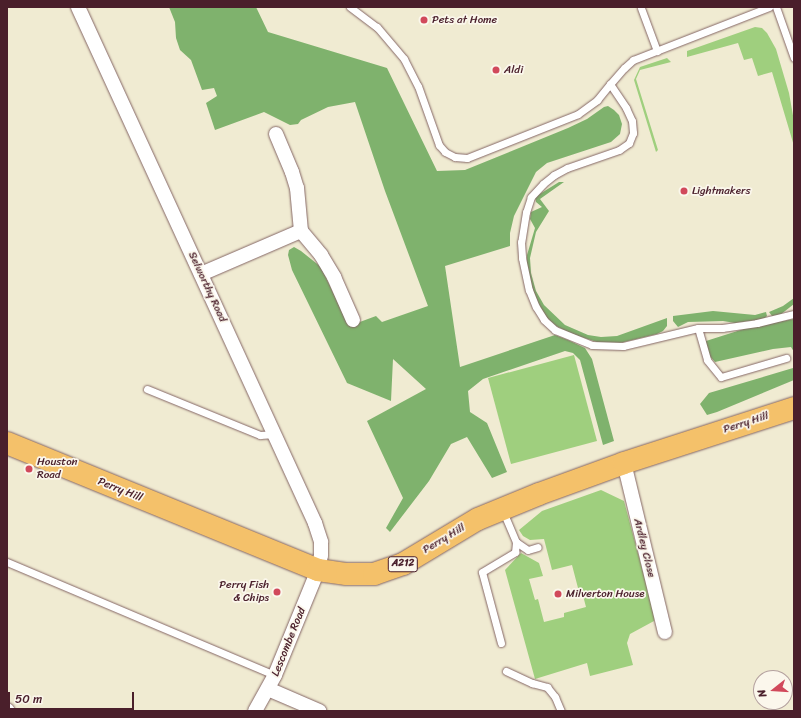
<!DOCTYPE html>
<style>
body{margin:0}
#map{position:relative;width:801px;height:718px;overflow:hidden;background:#f0ebd2;font-family:Sriracha,sans-serif}
div>[style]{position:absolute}
[style*='--x']{left:calc(var(--x)*1px);top:calc(var(--y)*1px);width:calc(var(--w)*1px);rotate:calc(var(--a)*1deg)}
.green>*{inset:0;background:#9fcf7e}
.forest>*{inset:0;background:#7fb26d}
.roads{filter:drop-shadow(0 0 1px #846665) drop-shadow(0 0 1px #846665)}
.service>*{height:7px;margin:-3.5px;padding:0 3.5px;transform-origin:3.5px;border-radius:3.5px;background:#fff}
.minor>*{height:14px;margin:-7px;padding:0 7px;transform-origin:7px;border-radius:7px;background:#fff}
.primary>*{height:22px;margin:-11px;padding:0 11px;transform-origin:11px;border-radius:11px;background:#f4c16a}
.dots>*{width:11px;height:11px;translate:-50% -50%;box-sizing:border-box;border:2px solid #fbf7ec;border-radius:50%}
span{translate:-50% -50%;white-space:nowrap;text-align:center;line-height:1.15;-webkit-text-stroke:3.5px #fbf7ec;paint-order:stroke}
.shield-label span{padding:1px 3px;background:#fbf7ec;border:1px solid;border-radius:3px;-webkit-text-stroke-width:0}
.shield-label{font-size:10px;color:#4a1f2b;font-weight:700}
.poi-label{font-size:11px;color:#4a1f2b}
.left{translate:0 -50%;text-align:left}
.right{translate:-100% -50%;text-align:right}
.street-label{font-size:11px;color:#4a1f2b}
.frame{position:absolute;inset:0;border:8px solid #4a1f2b;pointer-events:none}
.north{position:absolute;left:753px;top:670px;width:40px;height:40px;box-sizing:border-box;background:#fbf7ec;border:1px solid #b4a19f;border-radius:50%;rotate:253deg;font-size:11px;font-weight:700;line-height:16px;text-align:center;color:#4a1f2b}
.north::after{content:'';display:block;margin:auto;width:14px;height:18px;background:#d1495b;clip-path:polygon(50% 0,100% 100%,50% 72%,0 100%)}
.scale{position:absolute;left:8px;top:692px;width:126px;height:18px;box-sizing:border-box;border:2px solid #4a1f2b;border-top:0;padding-left:5px;font-size:12px;line-height:14px;white-space:nowrap;color:#4a1f2b;-webkit-text-stroke:3px #fbf7ec;paint-order:stroke}
</style>
<div id="map">
<div class="green">
<div style="clip-path:polygon(755px 27px,762px 28px,767px 33px,776px 49px,789px 93px,794px 121px,794px 146px,772px 72px,758px 76px,752px 58px,744px 60px,738px 43px,687px 57px,687px 51px)"></div>
<div style="clip-path:polygon(667px 58px,671px 62px,640px 70px,636px 79px,658px 150px,656px 152px,634px 80px,640px 67px)"></div>
<div style="clip-path:polygon(574px 355px,597px 441px,511px 464px,488px 378px)"></div>
<div style="clip-path:polygon(601px 490px,624px 501px,654px 613px,654px 621px,630px 634px,627px 643px,633px 665px,590px 676px,587px 663px,535px 679px,505px 570px,521px 553px,539px 563px,543px 576px,529px 579px,535px 600px,538px 599px,544px 622px,564px 617px,564px 613px,586px 607px,581px 588px,578px 588px,572px 565px,552px 570px,544px 539px,530px 540px,523px 536px,519px 530px,542px 511px)"></div>
</div>
<div class="forest">
<div style="clip-path:polygon(169px 7px,256px 7px,268px 32px,387px 68px,437px 171px,465px 170px,568px 128px,587px 119px,604px 107px,608px 106px,614px 110px,619px 115px,622px 124px,620px 134px,611px 142px,547px 163px,536px 172px,514px 216px,510px 233px,510px 246px,445px 266px,460px 367px,555px 335px,568px 340px,585px 348px,592px 359px,614px 441px,603px 445px,580px 360px,573px 353px,565px 351px,483px 379px,468px 391px,470px 412px,487px 423px,507px 472px,492px 478px,467px 437px,451px 444px,429px 481px,390px 532px,386px 528px,403px 498px,367px 421px,426px 389px,393px 359px,391px 401px,347px 383px,292px 270px,288px 255px,289px 250px,294px 247px,301px 251px,321px 267px,349px 326px,376px 316px,382px 322px,428px 306px,385px 191px,355px 102px,328px 107px,301px 120px,298px 124px,290px 125px,264px 112px,215px 130px,206px 103px,217px 96px,214px 88px,202px 90px,191px 60px,180px 50px,176px 38px,175px 22px)"></div>
<div style="clip-path:polygon(559px 182px,564px 182px,540px 199px,549px 211px,536px 232px,530px 258px,531px 273px,536px 291px,544px 305px,565px 325px,588px 335px,601px 337px,617px 336px,667px 318px,667px 326px,663px 331px,657px 334px,616px 344px,600px 343px,572px 334px,556px 326px,546px 317px,533px 293px,527px 269px,527px 255px,535px 228px,530px 219px,531px 212px,542px 207px,536px 202px,535px 197px)"></div>
<div style="clip-path:polygon(794px 298px,794px 304px,780px 315px,772px 316px,769px 312px,783px 306px)"></div>
<div style="clip-path:polygon(713px 311px,755px 315px,766px 312px,767px 316px,764px 319px,735px 323px,723px 321px,688px 322px,678px 327px,673px 321px,673px 316px)"></div>
<div style="clip-path:polygon(794px 319px,794px 352px,791px 347px,773px 349px,715px 362px,705px 351px,706px 341px,750px 327px)"></div>
<div style="clip-path:polygon(794px 366px,794px 380px,717px 412px,707px 415px,700px 404px,709px 393px,793px 368px)"></div>
</div>
<div class="roads">
<div class="service">
<div style="--x:350;--y:7;--w:34;--a:37"></div>
<div style="--x:377;--y:27;--w:42;--a:49.8"></div>
<div style="--x:404;--y:59;--w:30;--a:63"></div>
<div style="--x:418;--y:86;--w:63;--a:70.4"></div>
<div style="--x:439;--y:145;--w:9;--a:49"></div>
<div style="--x:445;--y:152;--w:11;--a:27"></div>
<div style="--x:455;--y:157;--w:12;--a:5"></div>
<div style="--x:467;--y:158;--w:119;--a:-21.6"></div>
<div style="--x:578;--y:114;--w:24;--a:-36"></div>
<div style="--x:597;--y:100;--w:21;--a:-51"></div>
<div style="--x:769;--y:7;--w:146;--a:158.7"></div>
<div style="--x:633;--y:60;--w:12;--a:138"></div>
<div style="--x:624;--y:68;--w:21;--a:131"></div>
<div style="--x:610;--y:84;--w:29;--a:56"></div>
<div style="--x:626;--y:108;--w:14;--a:65"></div>
<div style="--x:632;--y:121;--w:12;--a:85"></div>
<div style="--x:633;--y:133;--w:11;--a:112"></div>
<div style="--x:629;--y:143;--w:12;--a:145"></div>
<div style="--x:619;--y:150;--w:55;--a:160.9"></div>
<div style="--x:567;--y:168;--w:15;--a:152"></div>
<div style="--x:554;--y:175;--w:14;--a:141"></div>
<div style="--x:543;--y:184;--w:18;--a:133"></div>
<div style="--x:531;--y:197;--w:16;--a:108"></div>
<div style="--x:526;--y:212;--w:30;--a:99"></div>
<div style="--x:521;--y:242;--w:16;--a:86"></div>
<div style="--x:522;--y:258;--w:33;--a:78"></div>
<div style="--x:529;--y:290;--w:18;--a:68"></div>
<div style="--x:536;--y:307;--w:15;--a:58"></div>
<div style="--x:544;--y:320;--w:15;--a:42"></div>
<div style="--x:555;--y:330;--w:40;--a:22"></div>
<div style="--x:592;--y:345;--w:31;--a:2"></div>
<div style="--x:623;--y:346;--w:77;--a:-13.5"></div>
<div style="--x:698;--y:328;--w:24;--a:0"></div>
<div style="--x:722;--y:328;--w:35;--a:-8"></div>
<div style="--x:757;--y:323;--w:38;--a:-14"></div>
<div style="--x:776;--y:7;--w:54;--a:70.6"></div>
<div style="--x:641;--y:8;--w:46;--a:69.6"></div>
<div style="--x:698;--y:328;--w:33;--a:74"></div>
<div style="--x:707;--y:360;--w:22;--a:51"></div>
<div style="--x:721;--y:377;--w:68;--a:-16.3"></div>
<div style="--x:147;--y:389;--w:122;--a:22.2"></div>
<div style="--x:260;--y:435;--w:15;--a:-4"></div>
<div style="--x:516;--y:542;--w:14;--a:34"></div>
<div style="--x:528;--y:550;--w:10;--a:-17"></div>
<div style="--x:7;--y:562;--w:291;--a:22.9"></div>
<div style="--x:501;--y:643;--w:73;--a:-105"></div>
<div style="--x:482;--y:572;--w:39;--a:-31"></div>
<div style="--x:515;--y:552;--w:10;--a:-84"></div>
<div style="--x:516;--y:542;--w:33;--a:-113"></div>
<div style="--x:506;--y:671;--w:29;--a:25"></div>
<div style="--x:532;--y:683;--w:16;--a:15"></div>
<div style="--x:547;--y:687;--w:13;--a:51"></div>
<div style="--x:555;--y:697;--w:15;--a:67"></div>
</div>
<div class="minor">
<div style="--x:78;--y:7;--w:568;--a:65.33"></div>
<div style="--x:315;--y:523;--w:20;--a:72"></div>
<div style="--x:321;--y:542;--w:13;--a:90"></div>
<div style="--x:321;--y:555;--w:15;--a:101"></div>
<div style="--x:318;--y:570;--w:113;--a:112.3"></div>
<div style="--x:275;--y:675;--w:41;--a:119.1"></div>
<div style="--x:276;--y:134;--w:41;--a:67.2"></div>
<div style="--x:292;--y:172;--w:17;--a:73"></div>
<div style="--x:297;--y:188;--w:43;--a:84.7"></div>
<div style="--x:301;--y:231;--w:31;--a:50"></div>
<div style="--x:321;--y:255;--w:26;--a:59"></div>
<div style="--x:334;--y:277;--w:47;--a:66.2"></div>
<div style="--x:201;--y:274;--w:109;--a:-23.3"></div>
<div style="--x:624;--y:463;--w:174;--a:76.4"></div>
<div style="--x:268;--y:689;--w:56;--a:23.3"></div>
<div style="--x:7;--y:710;--w:1;--a:45"></div>
</div>
<div class="primary">
<div style="--x:7;--y:443;--w:336;--a:22.2"></div>
<div style="--x:318;--y:570;--w:29;--a:8"></div>
<div style="--x:347;--y:574;--w:27;--a:0"></div>
<div style="--x:374;--y:574;--w:31;--a:-19"></div>
<div style="--x:403;--y:564;--w:87;--a:-31"></div>
<div style="--x:478;--y:519;--w:66;--a:-22.3"></div>
<div style="--x:539;--y:494;--w:90;--a:-20"></div>
<div style="--x:624;--y:463;--w:179;--a:-17.9"></div>
</div>
</div>
<div class="dots">
<div style="left:424px;top:20px;background:#d1495b"></div>
<div style="left:496px;top:70px;background:#d1495b"></div>
<div style="left:684px;top:191px;background:#d1495b"></div>
<div style="left:29px;top:469px;background:#d1495b"></div>
<div style="left:277px;top:592px;background:#d1495b"></div>
<div style="left:558px;top:594px;background:#d1495b"></div>
</div>
<div class="shield-label">
<span style="left:403px;top:564px">A212</span>
</div>
<div class="poi-label">
<span class="left" style="left:432px;top:20px">Pets at Home</span>
<span class="left" style="left:504px;top:70px">Aldi</span>
<span class="left" style="left:692px;top:191px">Lightmakers</span>
<span class="left" style="left:37px;top:469px">Houston<br>Road</span>
<span class="right" style="left:269px;top:592px">Perry Fish<br>&amp; Chips</span>
<span class="left" style="left:566px;top:594px">Milverton House</span>
</div>
<div class="street-label">
<span style="left:207px;top:287px;rotate:65deg">Selworthy Road</span>
<span style="left:746px;top:423px;rotate:-18deg">Perry Hill</span>
<span style="left:120px;top:490px;rotate:22deg">Perry Hill</span>
<span style="left:444px;top:539px;rotate:-31deg">Perry Hill</span>
<span style="left:644px;top:548px;rotate:76deg">Ardley Close</span>
<span style="left:289px;top:642px;rotate:-68deg">Lescombe Road</span>
</div>
<div class="frame"></div>
<div class="north">N</div>
<div class="scale">50 m</div>
</div>
